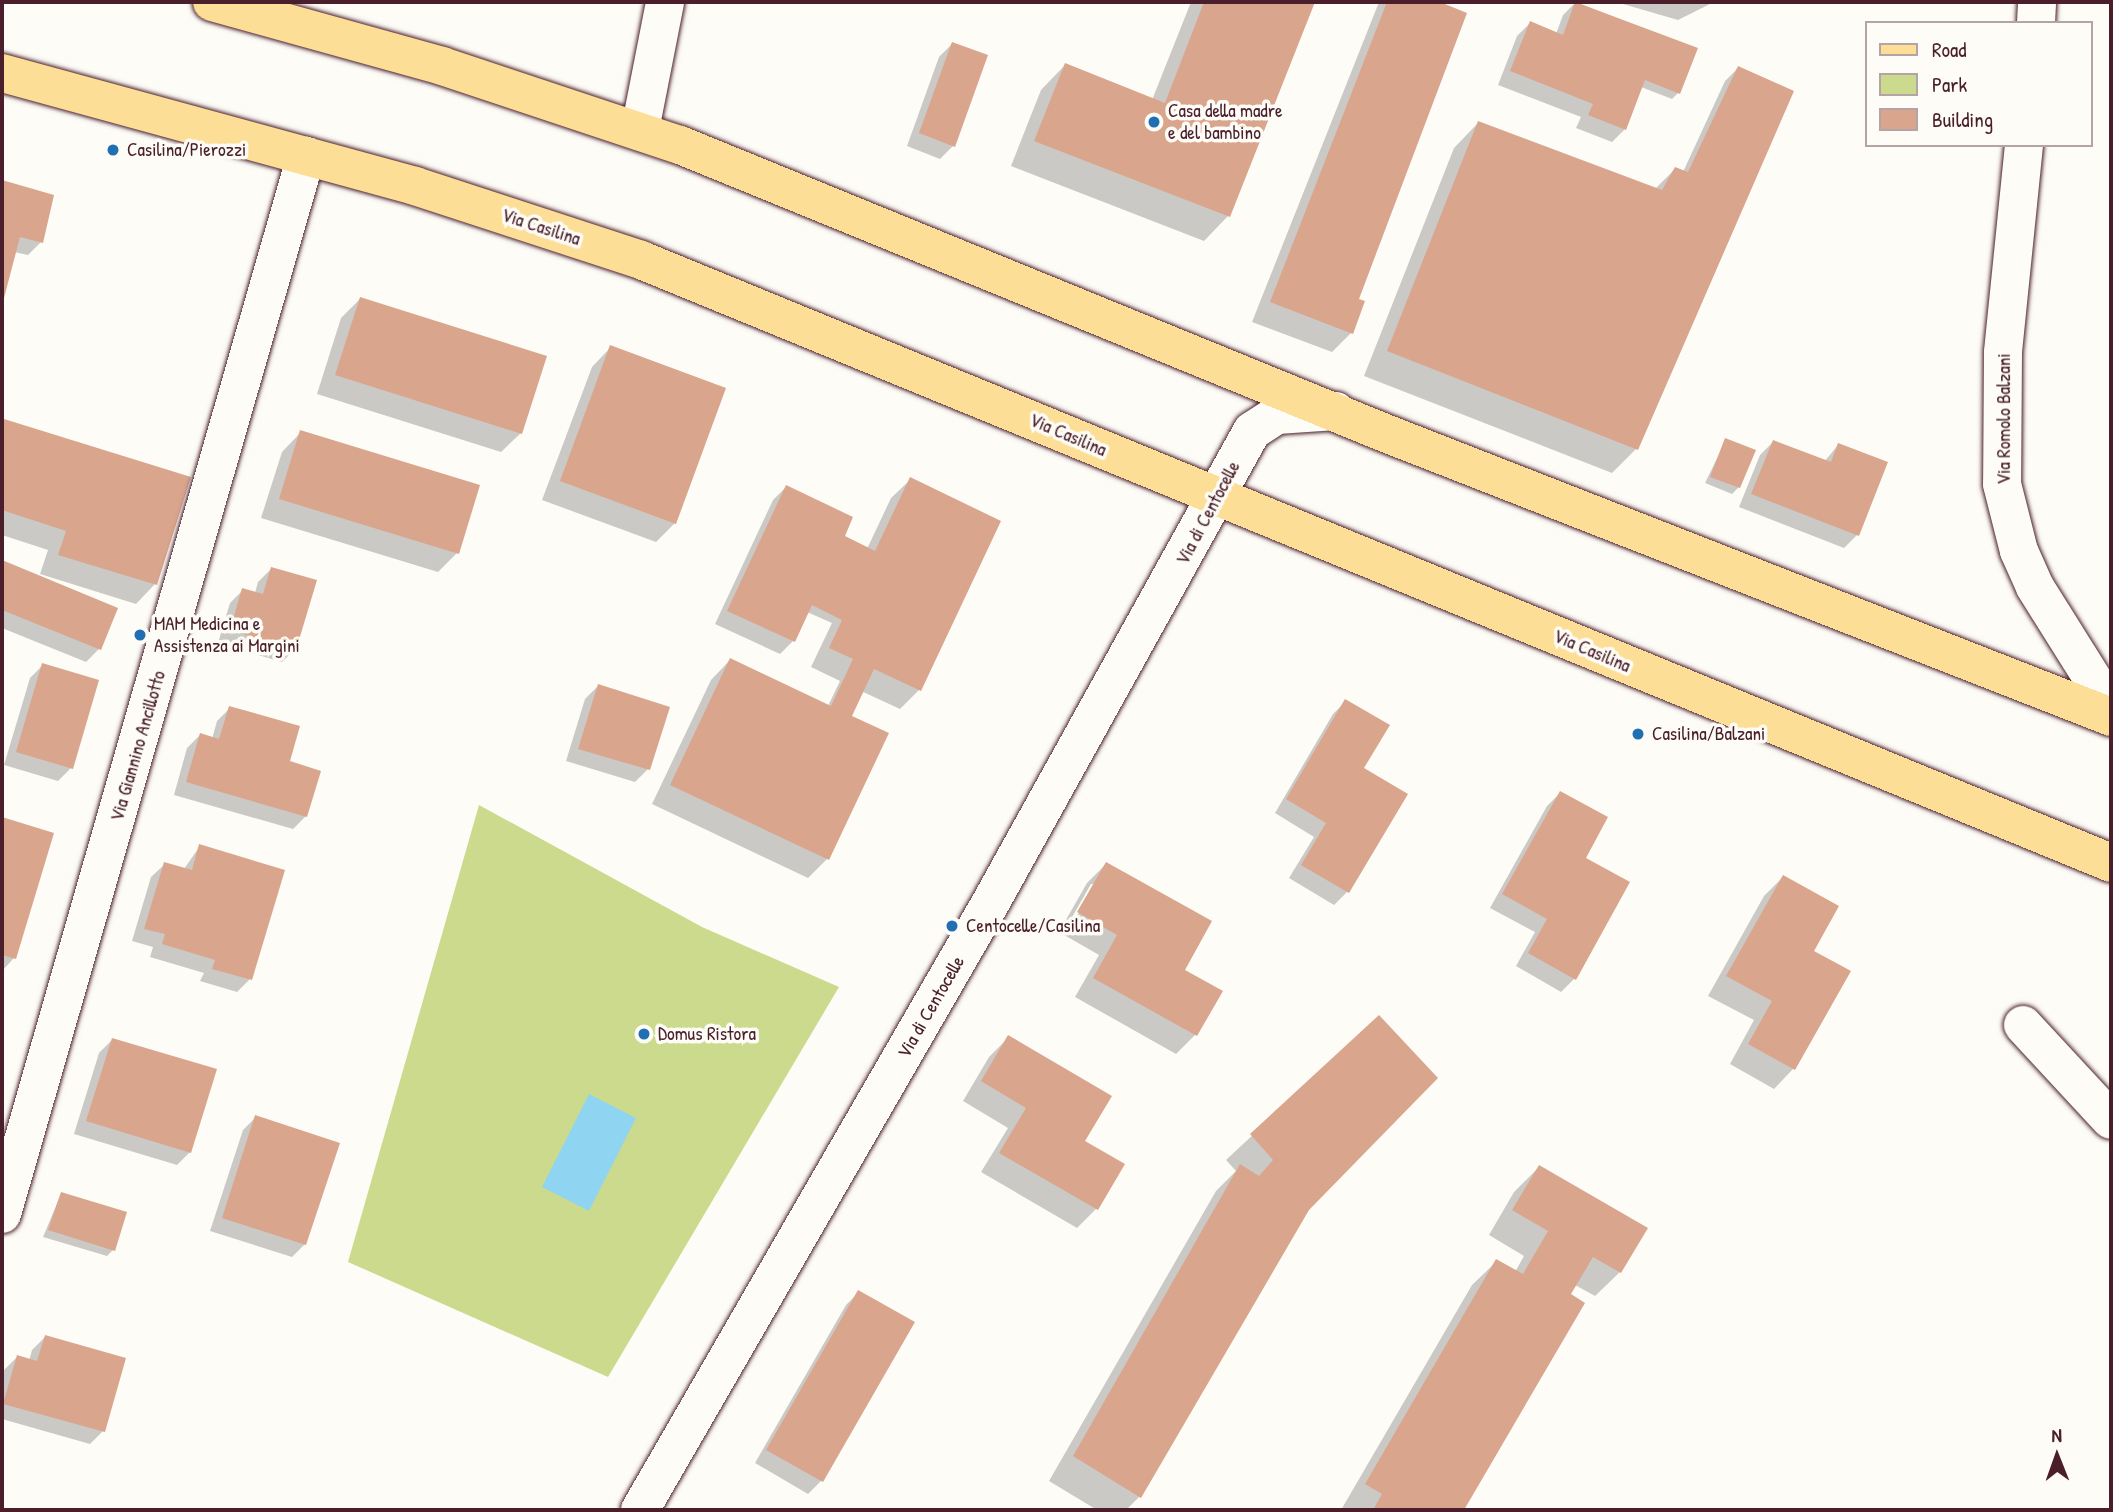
<!DOCTYPE html>
<style>
body{margin:0}
#map{position:relative;width:2113px;height:1512px;overflow:hidden;background:#fdfcf7;font-family:"Patrick Hand",sans-serif}
div>[style]{position:absolute}
[style*='--x']{left:calc(var(--x)*1px);top:calc(var(--y)*1px);width:calc(var(--w)*1px);rotate:calc(var(--a)*1deg)}
.green>*{inset:0;background:#ccda8e}
.water>*{inset:0;background:#8fd5f1}
.shadow>*{inset:0;background:#0003}
.building>*{inset:0;background:#d9a58d}
.roads{filter:drop-shadow(0 0 2px #4a1f2b) drop-shadow(0 0 2px #4a1f2b)}
.minor>*{height:38px;margin:-19px;padding:0 19px;transform-origin:19px;border-radius:19px;background:#fdfcf7}
.major>*{height:38px;margin:-19px;padding:0 19px;transform-origin:19px;border-radius:19px;background:#fdde96}
.dots>*{width:19px;height:19px;translate:-50% -50%;box-sizing:border-box;border:4px solid #fdfcf7;border-radius:50%}
span{translate:-50% -50%;white-space:nowrap;text-align:center;line-height:1.15;-webkit-text-stroke:7px #fdfcf7;paint-order:stroke}
.poi-label{font-size:19px;color:#4a1f2b}
.left{translate:0 -50%;text-align:left}
.street-label{font-size:19px;color:#4a1f2b}
.frame{position:absolute;inset:0;border:4px solid #4a1f2b;pointer-events:none}
.legend{position:absolute;left:1865px;top:21px;width:228px;height:126px;box-sizing:border-box;background:#fdfcf7;border:2px solid #b5a4a5;margin:0;padding:9px 12px;list-style:none;font-size:21px;color:#4a1f2b}
.legend li{display:flex;align-items:center;gap:14px;height:35px}
.legend b{width:35px;border:2px solid #b5a4a5}
.north{position:absolute;left:2022px;top:1421px;width:70px;height:70px;-webkit-text-stroke:5px #fdfcf7;paint-order:stroke;rotate:359deg;font-size:19px;font-weight:700;line-height:28px;text-align:center;color:#4a1f2b}
.north::after{content:'';display:block;margin:auto;width:24px;height:32px;background:#4a1f2b;clip-path:polygon(50% 0,100% 100%,50% 72%,0 100%)}
</style>
<div id="map">
<div class="green">
<div style="clip-path:polygon(479px 805px,702px 927px,839px 987px,608px 1377px,348px 1262px)"></div>
</div>
<div class="water">
<div style="clip-path:polygon(589px 1094px,636px 1118px,589px 1211px,542px 1187px)"></div>
</div>
<div class="shadow">
<div style="clip-path:polygon(1191px 2px,1313px 2px,1228px 216px,1204px 241px,1011px 166px,1041px 90px,1065px 65px,1152px 100px)"></div>
<div style="clip-path:polygon(1379px 2px,1436px 2px,1465px 14px,1356px 300px,1351px 333px,1332px 352px,1252px 322px)"></div>
<div style="clip-path:polygon(1576px 2px,1695px 49px,1678px 93px,1672px 99px,1641px 87px,1625px 129px,1612px 142px,1576px 128px,1581px 117px,1498px 85px,1517px 36px,1530px 23px,1556px 34px,1563px 15px)"></div>
<div style="clip-path:polygon(1616px 2px,1714px 2px,1678px 20px)"></div>
<div style="clip-path:polygon(952px 44px,953px 146px,940px 159px,907px 146px,939px 57px)"></div>
<div style="clip-path:polygon(1738px 68px,1636px 449px,1612px 473px,1364px 376px,1454px 148px,1478px 123px,1655px 189px,1675px 169px,1683px 172px,1725px 81px)"></div>
<div style="clip-path:polygon(2px 182px,52px 196px,41px 242px,28px 255px,14px 252px,2px 298px)"></div>
<div style="clip-path:polygon(360px 299px,521px 433px,501px 452px,317px 394px,341px 318px)"></div>
<div style="clip-path:polygon(611px 347px,675px 523px,656px 542px,542px 500px,592px 367px)"></div>
<div style="clip-path:polygon(4px 421px,155px 584px,136px 604px,40px 574px,48px 550px,2px 535px)"></div>
<div style="clip-path:polygon(301px 432px,457px 553px,438px 572px,261px 518px,282px 452px)"></div>
<div style="clip-path:polygon(1726px 440px,1739px 487px,1732px 494px,1705px 483px)"></div>
<div style="clip-path:polygon(1773px 442px,1824px 462px,1838px 445px,1857px 535px,1844px 548px,1739px 507px,1760px 455px)"></div>
<div style="clip-path:polygon(911px 479px,919px 690px,900px 709px,861px 691px,850px 716px,827px 859px,808px 878px,652px 804px,711px 680px,730px 660px,828px 706px,840px 681px,811px 667px,832px 623px,807px 612px,793px 641px,780px 654px,715px 624px,773px 500px,786px 487px,839px 543px,867px 549px,891px 498px)"></div>
<div style="clip-path:polygon(2px 562px,31px 574px,99px 649px,86px 662px,2px 628px)"></div>
<div style="clip-path:polygon(271px 569px,295px 649px,282px 662px,218px 643px,230px 603px,243px 590px,255px 593px,258px 582px)"></div>
<div style="clip-path:polygon(43px 665px,71px 768px,58px 781px,4px 765px,30px 678px)"></div>
<div style="clip-path:polygon(598px 686px,648px 769px,635px 782px,566px 761px,585px 699px)"></div>
<div style="clip-path:polygon(1346px 701px,1362px 769px,1347px 892px,1334px 905px,1289px 878px,1314px 837px,1275px 813px,1333px 714px)"></div>
<div style="clip-path:polygon(230px 708px,288px 762px,306px 816px,293px 829px,174px 795px,187px 748px,200px 735px,212px 739px,217px 721px)"></div>
<div style="clip-path:polygon(1560px 793px,1583px 859px,1574px 979px,1561px 992px,1516px 966px,1535px 932px,1490px 908px,1547px 806px)"></div>
<div style="clip-path:polygon(2px 819px,51px 834px,14px 958px,2px 971px)"></div>
<div style="clip-path:polygon(200px 846px,250px 979px,237px 992px,200px 981px,204px 973px,150px 957px,153px 947px,132px 941px,151px 877px,165px 864px,184px 869px)"></div>
<div style="clip-path:polygon(evenodd,1106px 864px,1182px 971px,1220px 992px,1195px 1035px,1176px 1054px,1075px 997px,1099px 955px,1059px 932px,1087px 883px,1106px 864px,1091px 884px,1095px 884px,1074px 921px,1071px 919px,1091px 884px)"></div>
<div style="clip-path:polygon(1783px 877px,1812px 952px,1848px 971px,1793px 1069px,1774px 1089px,1730px 1064px,1754px 1020px,1708px 996px,1764px 896px)"></div>
<div style="clip-path:polygon(1379px 1017px,1139px 1497px,1126px 1510px,1097px 1510px,1049px 1481px,1216px 1191px,1236px 1171px,1226px 1160px)"></div>
<div style="clip-path:polygon(1009px 1037px,1083px 1141px,1123px 1165px,1096px 1209px,1077px 1228px,981px 1172px,1008px 1128px,963px 1101px,989px 1057px)"></div>
<div style="clip-path:polygon(112px 1040px,190px 1152px,177px 1165px,74px 1134px,99px 1053px)"></div>
<div style="clip-path:polygon(256px 1117px,305px 1244px,292px 1257px,210px 1231px,243px 1130px)"></div>
<div style="clip-path:polygon(1539px 1167px,1620px 1272px,1595px 1296px,1575px 1285px,1569px 1295px,1583px 1303px,1462px 1510px,1341px 1510px,1472px 1285px,1497px 1261px,1515px 1272px,1524px 1256px,1489px 1235px,1514px 1192px)"></div>
<div style="clip-path:polygon(61px 1194px,113px 1250px,107px 1256px,43px 1237px)"></div>
<div style="clip-path:polygon(859px 1292px,912px 1323px,821px 1481px,808px 1494px,755px 1463px,846px 1305px)"></div>
<div style="clip-path:polygon(45px 1337px,103px 1431px,90px 1444px,2px 1419px,4px 1370px,17px 1357px,29px 1361px,32px 1350px)"></div>
</div>
<div class="building">
<div style="clip-path:polygon(1204px 2px,1315px 2px,1230px 217px,1034px 141px,1065px 63px,1165px 103px)"></div>
<div style="clip-path:polygon(1387px 2px,1440px 2px,1467px 13px,1359px 299px,1365px 301px,1353px 334px,1270px 302px)"></div>
<div style="clip-path:polygon(1575px 2px,1698px 48px,1680px 94px,1645px 80px,1626px 130px,1588px 115px,1593px 104px,1510px 71px,1530px 21px,1563px 35px)"></div>
<div style="clip-path:polygon(952px 42px,988px 55px,955px 147px,919px 133px)"></div>
<div style="clip-path:polygon(1738px 66px,1794px 91px,1638px 450px,1387px 351px,1478px 121px,1662px 190px,1675px 167px,1688px 172px)"></div>
<div style="clip-path:polygon(2px 180px,54px 195px,43px 243px,20px 237px,3px 302px)"></div>
<div style="clip-path:polygon(360px 297px,547px 356px,522px 434px,335px 375px)"></div>
<div style="clip-path:polygon(610px 345px,726px 388px,676px 524px,560px 481px)"></div>
<div style="clip-path:polygon(4px 419px,191px 477px,157px 585px,58px 555px,66px 531px,2px 510px)"></div>
<div style="clip-path:polygon(300px 430px,480px 485px,459px 554px,279px 499px)"></div>
<div style="clip-path:polygon(1725px 438px,1756px 450px,1740px 488px,1710px 477px)"></div>
<div style="clip-path:polygon(1773px 440px,1831px 462px,1838px 443px,1888px 462px,1859px 536px,1751px 494px)"></div>
<div style="clip-path:polygon(910px 477px,1001px 521px,921px 691px,874px 669px,852px 716px,889px 733px,829px 860px,670px 785px,730px 658px,831px 706px,853px 659px,829px 648px,842px 620px,812px 605px,795px 642px,727px 611px,786px 485px,853px 517px,845px 536px,875px 551px)"></div>
<div style="clip-path:polygon(2px 560px,118px 608px,101px 650px,2px 610px)"></div>
<div style="clip-path:polygon(271px 567px,317px 580px,296px 650px,230px 630px,242px 588px,263px 594px)"></div>
<div style="clip-path:polygon(42px 663px,99px 680px,73px 769px,16px 752px)"></div>
<div style="clip-path:polygon(598px 684px,670px 707px,650px 770px,578px 749px)"></div>
<div style="clip-path:polygon(1345px 699px,1390px 725px,1364px 768px,1408px 794px,1349px 893px,1301px 865px,1326px 823px,1286px 799px)"></div>
<div style="clip-path:polygon(229px 706px,300px 726px,290px 761px,321px 771px,307px 817px,186px 782px,200px 733px,219px 739px)"></div>
<div style="clip-path:polygon(1560px 791px,1608px 817px,1586px 858px,1630px 882px,1576px 980px,1528px 953px,1547px 919px,1502px 894px)"></div>
<div style="clip-path:polygon(2px 817px,54px 833px,16px 959px,2px 955px)"></div>
<div style="clip-path:polygon(199px 844px,285px 870px,252px 980px,212px 969px,215px 960px,162px 944px,165px 934px,144px 929px,164px 862px,192px 870px)"></div>
<div style="clip-path:polygon(1106px 862px,1212px 921px,1185px 970px,1223px 991px,1197px 1036px,1093px 978px,1117px 935px,1077px 912px)"></div>
<div style="clip-path:polygon(1783px 875px,1839px 906px,1814px 951px,1851px 971px,1795px 1070px,1748px 1044px,1772px 1001px,1726px 976px)"></div>
<div style="clip-path:polygon(1379px 1015px,1438px 1078px,1309px 1210px,1141px 1498px,1073px 1456px,1240px 1164px,1259px 1176px,1273px 1160px,1250px 1134px)"></div>
<div style="clip-path:polygon(1008px 1035px,1112px 1096px,1085px 1141px,1125px 1164px,1098px 1210px,999px 1153px,1026px 1108px,981px 1081px)"></div>
<div style="clip-path:polygon(112px 1038px,217px 1069px,191px 1153px,86px 1121px)"></div>
<div style="clip-path:polygon(255px 1115px,340px 1143px,306px 1245px,222px 1218px)"></div>
<div style="clip-path:polygon(1539px 1165px,1648px 1228px,1621px 1273px,1593px 1257px,1571px 1294px,1585px 1303px,1464px 1510px,1373px 1510px,1382px 1494px,1365px 1484px,1496px 1259px,1523px 1274px,1548px 1231px,1512px 1210px)"></div>
<div style="clip-path:polygon(61px 1192px,127px 1212px,115px 1251px,48px 1230px)"></div>
<div style="clip-path:polygon(858px 1290px,915px 1322px,823px 1482px,766px 1450px)"></div>
<div style="clip-path:polygon(45px 1335px,126px 1358px,105px 1432px,3px 1404px,17px 1355px,37px 1361px)"></div>
</div>
<div class="roads">
<div class="minor">
<div style="--x:2036;--y:23;--w:21;--a:-87"></div>
<div style="--x:640;--y:130;--w:130;--a:-78.9"></div>
<div style="--x:2024;--y:145;--w:209;--a:95.8"></div>
<div style="--x:2003;--y:353;--w:131;--a:90.4"></div>
<div style="--x:2002;--y:484;--w:69;--a:75.8"></div>
<div style="--x:2019;--y:551;--w:39;--a:66"></div>
<div style="--x:2035;--y:587;--w:143;--a:57.9"></div>
<div style="--x:2023;--y:1025;--w:129;--a:47.2"></div>
<div style="--x:2;--y:1214;--w:1101;--a:-73.97"></div>
<div style="--x:640;--y:1510;--w:702;--a:-60"></div>
<div style="--x:991;--y:902;--w:538;--a:-61.01"></div>
<div style="--x:1252;--y:431;--w:30;--a:-33"></div>
<div style="--x:1277;--y:415;--w:59;--a:-3.9"></div>
</div>
<div class="major">
<div style="--x:212;--y:2;--w:239;--a:15.5"></div>
<div style="--x:442;--y:66;--w:251;--a:18.4"></div>
<div style="--x:680;--y:145;--w:762;--a:22.22"></div>
<div style="--x:1385;--y:433;--w:780;--a:21.36"></div>
<div style="--x:2;--y:73;--w:428;--a:15.3"></div>
<div style="--x:415;--y:186;--w:238;--a:18.1"></div>
<div style="--x:641;--y:260;--w:1589;--a:22.3"></div>
</div>
</div>
<div class="dots">
<div style="left:1154px;top:122px;background:#1f6fb2"></div>
<div style="left:113px;top:150px;background:#1f6fb2"></div>
<div style="left:140px;top:635px;background:#1f6fb2"></div>
<div style="left:1638px;top:734px;background:#1f6fb2"></div>
<div style="left:952px;top:926px;background:#1f6fb2"></div>
<div style="left:644px;top:1034px;background:#1f6fb2"></div>
</div>
<div class="poi-label">
<span class="left" style="left:1168px;top:122px">Casa della madre<br>e del bambino</span>
<span class="left" style="left:127px;top:150px">Casilina/Pierozzi</span>
<span class="left" style="left:154px;top:635px">MAM Medicina e<br>Assistenza ai Margini</span>
<span class="left" style="left:1652px;top:734px">Casilina/Balzani</span>
<span class="left" style="left:966px;top:926px">Centocelle/Casilina</span>
<span class="left" style="left:658px;top:1034px">Domus Ristora</span>
</div>
<div class="street-label">
<span style="left:541px;top:227px;rotate:18deg">Via Casilina</span>
<span style="left:2004px;top:419px;rotate:-90deg">Via Romolo Balzani</span>
<span style="left:1068px;top:435px;rotate:23deg">Via Casilina</span>
<span style="left:1208px;top:513px;rotate:-62deg">Via di Centocelle</span>
<span style="left:1592px;top:651px;rotate:23deg">Via Casilina</span>
<span style="left:138px;top:746px;rotate:-74deg">Via Giannino Ancillotto</span>
<span style="left:931px;top:1007px;rotate:-60deg">Via di Centocelle</span>
</div>
<div class="frame"></div>
<ul class="legend">
<li><b style="height:9px;background:#fdde96"></b>Road</li>
<li><b style="height:19px;background:#ccda8e"></b>Park</li>
<li><b style="height:19px;background:#d9a58d"></b>Building</li>
</ul>
<div class="north">N</div>
</div>
